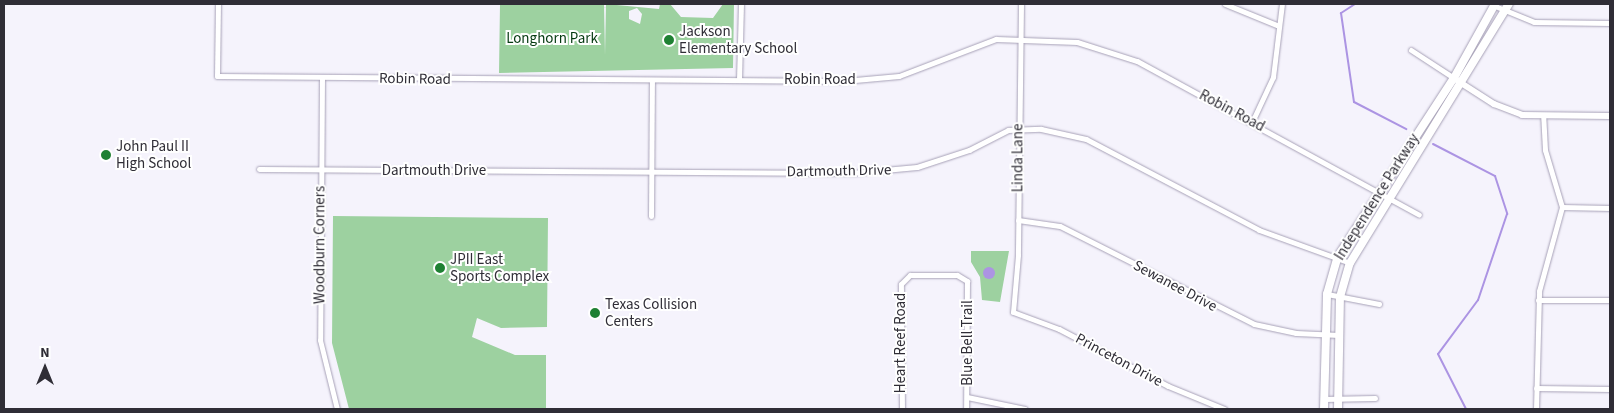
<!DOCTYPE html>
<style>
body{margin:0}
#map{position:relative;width:1614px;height:413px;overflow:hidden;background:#f5f3fc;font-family:"Source Sans 3",sans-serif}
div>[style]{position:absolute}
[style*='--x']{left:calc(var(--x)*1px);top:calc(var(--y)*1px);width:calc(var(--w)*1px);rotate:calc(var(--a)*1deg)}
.green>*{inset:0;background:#9dd1a0}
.water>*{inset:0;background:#ac94e3}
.round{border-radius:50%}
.stream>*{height:2px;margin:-1px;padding:0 1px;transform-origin:1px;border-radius:1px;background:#ac94e3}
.roads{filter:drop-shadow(0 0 1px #a7a1b7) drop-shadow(0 0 1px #a7a1b7)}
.minor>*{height:5px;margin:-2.5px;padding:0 2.5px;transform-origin:2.5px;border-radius:2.5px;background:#fff}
.tertiary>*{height:6px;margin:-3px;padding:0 3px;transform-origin:3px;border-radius:3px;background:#fff}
.secondary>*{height:8px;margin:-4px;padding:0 4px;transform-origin:4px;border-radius:4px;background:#fff}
.dots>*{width:14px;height:14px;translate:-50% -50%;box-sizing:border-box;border:2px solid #fff;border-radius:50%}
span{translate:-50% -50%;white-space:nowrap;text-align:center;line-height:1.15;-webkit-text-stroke:4px #fff;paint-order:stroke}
.poi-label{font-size:15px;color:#2f2d36}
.left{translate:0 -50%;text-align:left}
.park-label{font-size:15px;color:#043910}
.street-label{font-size:15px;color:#2f2d36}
.frame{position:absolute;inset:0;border:5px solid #2f2d36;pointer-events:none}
.north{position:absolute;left:20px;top:343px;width:50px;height:50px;-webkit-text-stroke:4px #fff;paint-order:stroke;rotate:0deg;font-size:14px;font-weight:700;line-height:20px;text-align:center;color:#2f2d36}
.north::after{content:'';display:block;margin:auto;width:18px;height:22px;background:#2f2d36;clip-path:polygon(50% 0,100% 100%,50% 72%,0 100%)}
</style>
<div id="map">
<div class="green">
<div style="clip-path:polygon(evenodd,500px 4px,604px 4px,605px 55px,606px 4px,659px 9px,660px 4px,670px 4px,681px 17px,713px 18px,723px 4px,734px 4px,733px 68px,499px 73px,500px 4px,637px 8px,642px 14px,640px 24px,629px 19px,629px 11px,637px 8px)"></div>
<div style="clip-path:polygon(333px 216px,548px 218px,547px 327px,501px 328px,477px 318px,472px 337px,515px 355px,546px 355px,546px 409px,349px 409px,332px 343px)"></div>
<div style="clip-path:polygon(971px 251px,1009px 251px,1000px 302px,982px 300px,980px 277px,971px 262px)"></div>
</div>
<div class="water">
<div class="round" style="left:983px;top:267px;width:12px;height:12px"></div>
</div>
<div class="stream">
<div style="--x:1355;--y:4;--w:17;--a:147"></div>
<div style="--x:1341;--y:13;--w:90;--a:81.7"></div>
<div style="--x:1354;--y:102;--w:59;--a:27.4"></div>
<div style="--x:1433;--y:144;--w:70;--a:27.3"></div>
<div style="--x:1495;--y:176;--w:40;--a:72"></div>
<div style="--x:1507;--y:214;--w:91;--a:108.6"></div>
<div style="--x:1478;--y:300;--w:67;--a:126.5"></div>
<div style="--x:1438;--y:354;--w:62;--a:63"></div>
</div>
<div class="roads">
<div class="minor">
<div style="--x:218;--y:4;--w:72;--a:90.8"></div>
<div style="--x:217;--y:76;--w:627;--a:0.46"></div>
<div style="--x:844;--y:81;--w:55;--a:-5.2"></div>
<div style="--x:899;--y:76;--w:104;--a:-20.9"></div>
<div style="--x:996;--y:39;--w:81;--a:2.1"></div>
<div style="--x:1077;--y:42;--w:63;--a:17.6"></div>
<div style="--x:1137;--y:61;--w:321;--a:28.6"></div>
<div style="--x:1021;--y:4;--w:251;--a:90.7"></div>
<div style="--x:1018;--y:255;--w:57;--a:95"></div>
<div style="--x:1013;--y:312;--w:49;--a:20.3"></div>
<div style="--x:1059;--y:329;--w:123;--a:27.6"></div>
<div style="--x:1168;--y:386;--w:61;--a:22.3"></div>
<div style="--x:1225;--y:4;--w:58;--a:22.2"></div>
<div style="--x:1495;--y:6;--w:42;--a:22.3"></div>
<div style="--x:1534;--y:22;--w:76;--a:0.8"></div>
<div style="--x:1411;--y:50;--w:51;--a:33.1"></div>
<div style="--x:322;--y:78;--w:262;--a:90.4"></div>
<div style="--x:320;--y:340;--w:71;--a:76.2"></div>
<div style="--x:739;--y:80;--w:76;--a:-88.5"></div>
<div style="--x:1252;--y:122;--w:50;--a:-65"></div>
<div style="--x:1273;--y:77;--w:74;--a:-83"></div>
<div style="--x:259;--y:169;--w:593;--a:0.39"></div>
<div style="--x:852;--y:173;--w:65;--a:-5.3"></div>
<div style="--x:917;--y:167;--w:55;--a:-18.1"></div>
<div style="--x:969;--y:150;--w:44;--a:-27.1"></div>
<div style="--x:1008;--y:130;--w:33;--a:-2"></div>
<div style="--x:1041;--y:129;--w:46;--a:12.5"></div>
<div style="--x:1086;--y:139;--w:195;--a:27.7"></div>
<div style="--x:1259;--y:230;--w:97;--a:19.9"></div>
<div style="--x:1562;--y:207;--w:48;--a:1.2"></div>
<div style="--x:651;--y:216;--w:136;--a:-89.6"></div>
<div style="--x:1018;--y:220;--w:42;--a:8.1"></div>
<div style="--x:1060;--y:226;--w:217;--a:26.8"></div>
<div style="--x:1254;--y:324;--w:43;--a:12.1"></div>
<div style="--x:1296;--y:333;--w:43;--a:2.7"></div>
<div style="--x:1327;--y:294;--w:53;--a:10.9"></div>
<div style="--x:1538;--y:300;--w:72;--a:0"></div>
<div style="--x:1536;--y:388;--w:74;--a:0.8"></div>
<div style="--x:967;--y:397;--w:59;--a:11.7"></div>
<div style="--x:1324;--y:399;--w:51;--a:-1.1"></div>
<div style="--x:902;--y:409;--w:125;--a:-90.5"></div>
<div style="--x:901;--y:284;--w:13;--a:-45"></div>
<div style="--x:910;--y:275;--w:47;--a:0"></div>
<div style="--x:957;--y:275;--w:12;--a:31"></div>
<div style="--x:967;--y:281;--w:128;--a:90.4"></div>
<div style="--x:1536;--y:409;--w:118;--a:-88.5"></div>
<div style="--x:1539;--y:291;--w:87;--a:-74.7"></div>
<div style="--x:1562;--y:207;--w:59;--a:-106.6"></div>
<div style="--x:1545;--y:150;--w:34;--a:-93"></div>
</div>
<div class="tertiary">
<div style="--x:1458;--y:81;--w:43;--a:32.6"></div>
<div style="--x:1494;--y:104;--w:30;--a:21"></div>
<div style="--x:1522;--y:115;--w:88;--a:0.7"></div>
</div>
<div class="secondary">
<div style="--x:1324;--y:409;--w:115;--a:-88.5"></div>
<div style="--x:1327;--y:294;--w:37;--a:-74"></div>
<div style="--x:1337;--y:258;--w:215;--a:-57"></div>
<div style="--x:1454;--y:78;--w:85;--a:-61"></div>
<div style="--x:1338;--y:409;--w:112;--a:-89"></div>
<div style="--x:1340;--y:297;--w:35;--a:-74"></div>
<div style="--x:1350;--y:263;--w:304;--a:-58.5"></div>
</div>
</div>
<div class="dots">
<div style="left:669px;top:40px;background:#1f8133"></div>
<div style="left:106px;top:155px;background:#1f8133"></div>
<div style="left:440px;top:268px;background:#1f8133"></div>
<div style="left:595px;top:313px;background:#1f8133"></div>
</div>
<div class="poi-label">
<span class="left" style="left:679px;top:40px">Jackson<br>Elementary School</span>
<span class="left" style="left:116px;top:155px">John Paul II<br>High School</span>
<span class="left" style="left:450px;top:268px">JPII East<br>Sports Complex</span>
<span class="left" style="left:605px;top:313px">Texas Collision<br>Centers</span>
</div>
<div class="park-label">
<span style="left:552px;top:39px">Longhorn Park</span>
</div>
<div class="street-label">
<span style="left:415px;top:79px;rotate:1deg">Robin Road</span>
<span style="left:820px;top:80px">Robin Road</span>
<span style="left:1232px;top:111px;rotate:28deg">Robin Road</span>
<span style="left:1018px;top:158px;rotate:-90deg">Linda Lane</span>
<span style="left:434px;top:171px">Dartmouth Drive</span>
<span style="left:839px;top:171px;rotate:-1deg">Dartmouth Drive</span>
<span style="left:1377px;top:197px;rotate:-58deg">Independence Parkway</span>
<span style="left:320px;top:245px;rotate:-90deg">Woodburn Corners</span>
<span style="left:1175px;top:286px;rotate:28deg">Sewanee Drive</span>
<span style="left:901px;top:343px;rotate:-90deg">Heart Reef Road</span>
<span style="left:968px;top:343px;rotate:-90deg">Blue Bell Trail</span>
<span style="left:1119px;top:360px;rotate:28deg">Princeton Drive</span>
</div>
<div class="frame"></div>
<div class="north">N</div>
</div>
